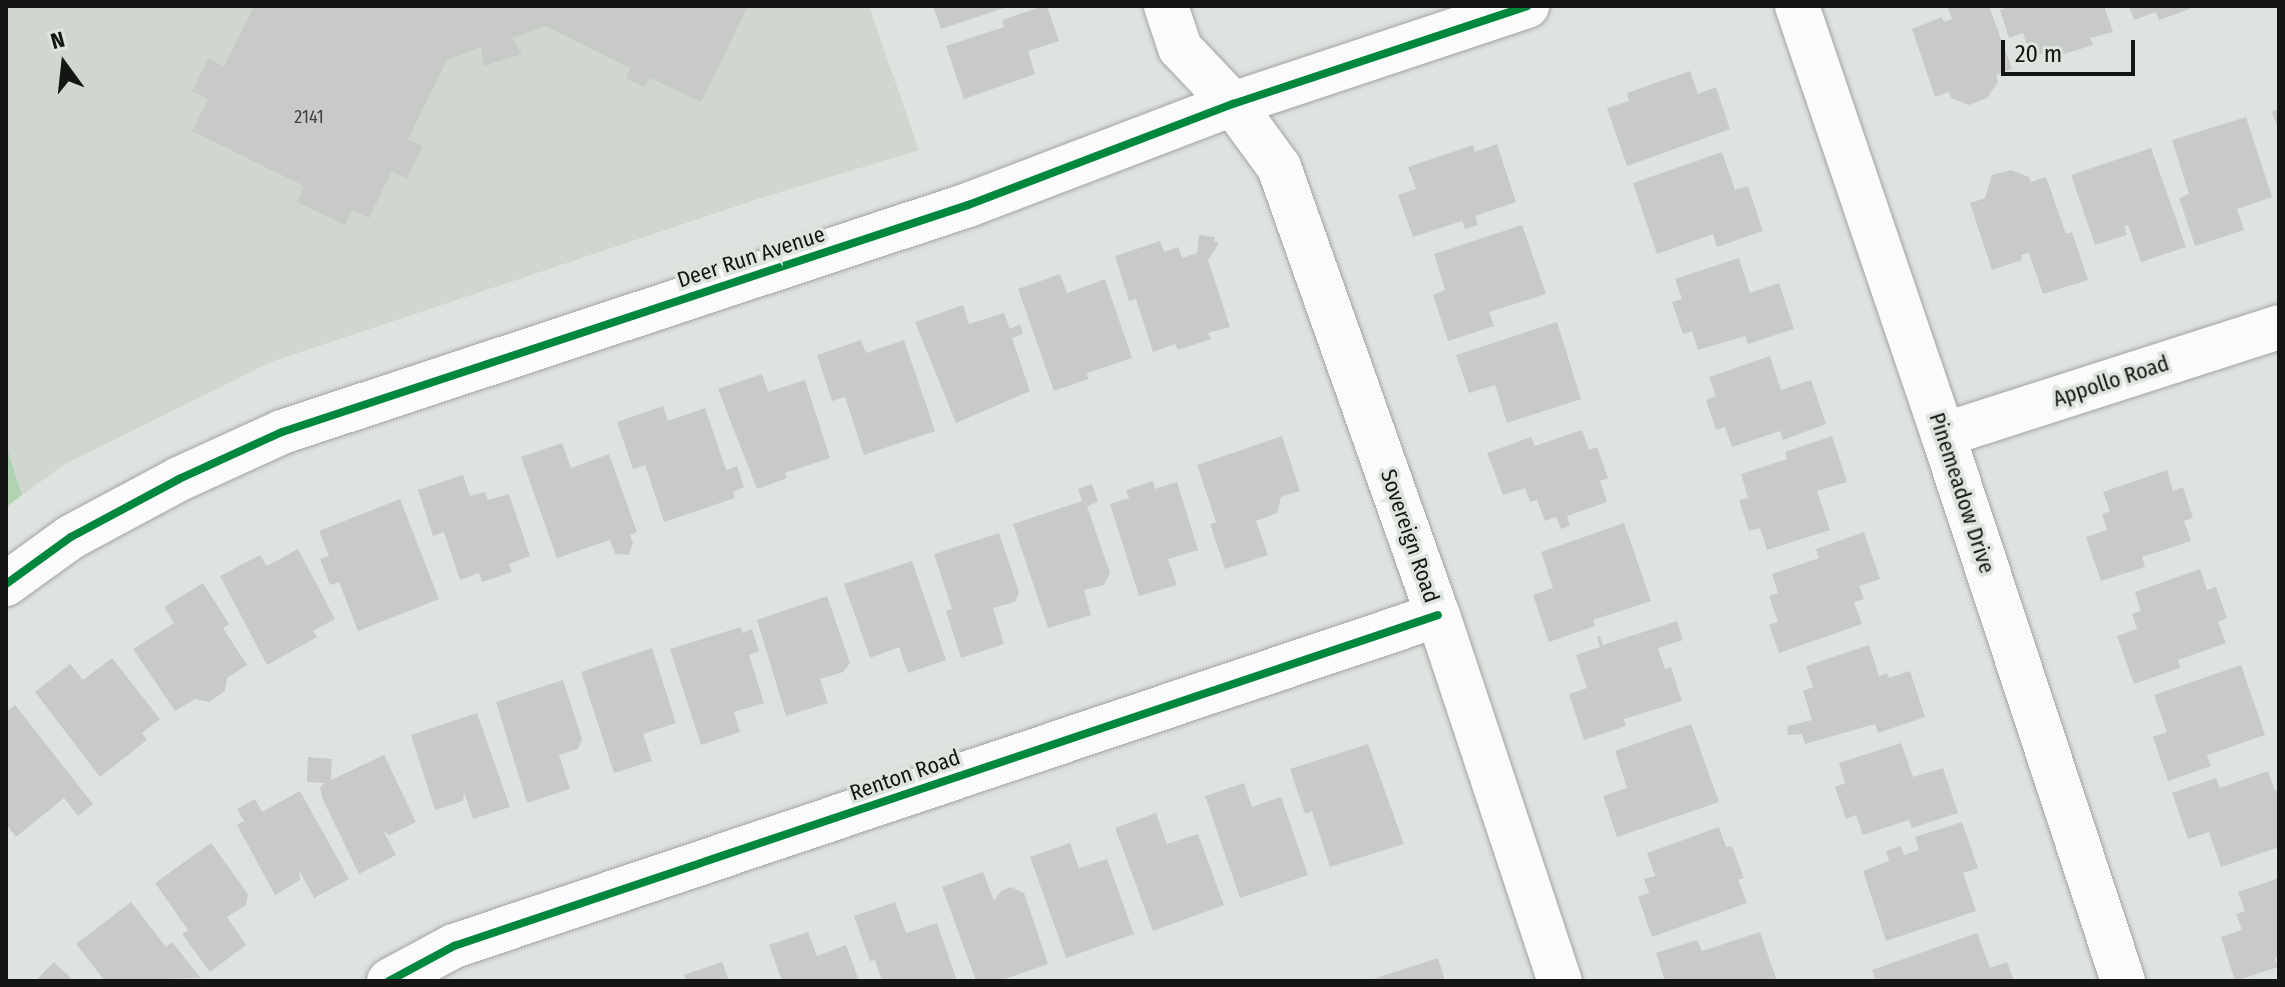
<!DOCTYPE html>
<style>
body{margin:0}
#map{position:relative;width:2285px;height:987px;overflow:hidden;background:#dfe3df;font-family:"Fira Sans Condensed",sans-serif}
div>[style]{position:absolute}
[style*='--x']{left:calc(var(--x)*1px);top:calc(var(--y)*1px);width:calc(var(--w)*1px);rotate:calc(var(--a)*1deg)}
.built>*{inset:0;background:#cfd7cf}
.green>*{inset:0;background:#b0d3b2}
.building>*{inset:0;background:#c8cac8}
.roads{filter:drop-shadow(0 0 2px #a1a4a1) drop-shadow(0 0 2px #a1a4a1)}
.minor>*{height:44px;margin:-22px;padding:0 22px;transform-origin:22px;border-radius:22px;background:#fafbfa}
.cycleway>*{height:8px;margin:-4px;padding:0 4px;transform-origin:4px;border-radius:4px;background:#00873e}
span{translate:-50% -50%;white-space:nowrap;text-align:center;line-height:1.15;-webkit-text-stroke:7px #dee4de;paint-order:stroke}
.number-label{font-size:18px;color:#414341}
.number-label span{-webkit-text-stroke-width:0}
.street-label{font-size:22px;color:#141614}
.frame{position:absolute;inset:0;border:8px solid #141614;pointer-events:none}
.north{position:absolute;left:24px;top:24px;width:80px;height:80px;-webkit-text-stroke:6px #dee4de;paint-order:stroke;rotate:345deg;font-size:22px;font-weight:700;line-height:32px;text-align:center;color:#141614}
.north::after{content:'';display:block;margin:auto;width:28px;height:36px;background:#141614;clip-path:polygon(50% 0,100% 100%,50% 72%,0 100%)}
.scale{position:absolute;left:2001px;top:40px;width:134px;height:36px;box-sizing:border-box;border:4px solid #141614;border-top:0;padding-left:10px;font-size:24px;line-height:28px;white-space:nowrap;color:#141614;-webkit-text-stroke:6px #dee4de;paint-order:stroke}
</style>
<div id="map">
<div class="built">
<div style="clip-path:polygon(6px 6px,869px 6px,919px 150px,758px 199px,271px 362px,65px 464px,22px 495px,6px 445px)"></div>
</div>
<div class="green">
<div style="clip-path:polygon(6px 445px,22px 495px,6px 507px)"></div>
</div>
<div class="building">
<div style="clip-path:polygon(254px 6px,748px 6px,701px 102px,650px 78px,644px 87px,626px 78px,630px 68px,546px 26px,512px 38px,522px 54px,484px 66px,481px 47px,447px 60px,408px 139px,423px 146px,407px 179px,392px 171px,369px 218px,352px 210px,345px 225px,297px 202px,304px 186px,192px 131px,208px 99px,192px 91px,208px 59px,224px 66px)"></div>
<div style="clip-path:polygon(933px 6px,1007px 6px,1007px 7px,941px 29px)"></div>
<div style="clip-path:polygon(1044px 6px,1047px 6px,1059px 41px,1028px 51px,1035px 74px,964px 99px,946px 46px,1004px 27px,1002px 20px)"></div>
<div style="clip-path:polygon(1947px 6px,1989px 6px,2012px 69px,1996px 75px,1998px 82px,1987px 98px,1969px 105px,1951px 98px,1949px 92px,1935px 97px,1912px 29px,1942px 17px,1944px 22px,1952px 19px)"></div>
<div style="clip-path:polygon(2011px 6px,2104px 6px,2113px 32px,2090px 38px,2093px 45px,2055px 57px,2053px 51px,2031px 57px,2023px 33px,2009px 38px,2000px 10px)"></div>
<div style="clip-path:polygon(2129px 6px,2189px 6px,2190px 9px,2159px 20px,2156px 12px,2134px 20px)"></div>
<div style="clip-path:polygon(1690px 71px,1698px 94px,1716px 87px,1730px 129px,1627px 166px,1607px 108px,1629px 101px,1627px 93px)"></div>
<div style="clip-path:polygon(2279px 109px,2279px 132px,2272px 112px)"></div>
<div style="clip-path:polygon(2246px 117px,2272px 197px,2237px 209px,2244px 230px,2195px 246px,2179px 198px,2189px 194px,2172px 140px)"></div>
<div style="clip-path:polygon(1497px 144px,1516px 202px,1475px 216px,1478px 225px,1465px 229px,1462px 221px,1413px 237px,1398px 195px,1416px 189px,1408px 167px,1473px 145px,1475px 152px)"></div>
<div style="clip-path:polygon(2151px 148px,2186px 247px,2141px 262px,2128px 225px,2124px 226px,2127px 235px,2095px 245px,2071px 175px)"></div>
<div style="clip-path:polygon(1722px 152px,1735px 190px,1748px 186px,1763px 231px,1717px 247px,1713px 234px,1657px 254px,1633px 183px)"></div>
<div style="clip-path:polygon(2011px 170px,2029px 177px,2031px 182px,2046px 177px,2066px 234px,2072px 232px,2088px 280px,2043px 294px,2029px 253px,2021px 255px,2022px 260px,1992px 270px,1970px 203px,1985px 198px,1992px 175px)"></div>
<div style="clip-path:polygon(1522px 225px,1546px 294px,1489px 312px,1494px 326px,1448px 341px,1433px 295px,1445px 290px,1434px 254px)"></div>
<div style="clip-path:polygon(1199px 235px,1215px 237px,1214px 241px,1219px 243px,1208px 260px,1230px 327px,1208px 333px,1211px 339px,1178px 350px,1175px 344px,1153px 352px,1136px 299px,1129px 301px,1115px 256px,1160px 241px,1164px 252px,1178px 247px,1182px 258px,1197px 253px)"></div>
<div style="clip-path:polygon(1739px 258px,1750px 293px,1779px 283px,1794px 329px,1748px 344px,1745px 336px,1698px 350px,1692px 331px,1683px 334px,1672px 302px,1682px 299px,1675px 279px)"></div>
<div style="clip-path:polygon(1060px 274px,1067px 293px,1105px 279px,1132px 358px,1087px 373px,1088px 379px,1054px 391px,1018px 289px)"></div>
<div style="clip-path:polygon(963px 305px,969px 324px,1004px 313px,1010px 329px,1020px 324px,1023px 334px,1012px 338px,1030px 391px,956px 423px,915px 322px)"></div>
<div style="clip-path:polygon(1557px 322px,1581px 399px,1507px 423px,1495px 385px,1469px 393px,1456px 355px)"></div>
<div style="clip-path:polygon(861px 340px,866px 353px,904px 340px,935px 431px,864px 455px,845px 397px,832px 401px,817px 355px)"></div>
<div style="clip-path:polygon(1770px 356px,1781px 390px,1811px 380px,1826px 424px,1783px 440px,1780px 431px,1732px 447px,1725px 427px,1716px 430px,1706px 400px,1716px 396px,1709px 377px)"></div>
<div style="clip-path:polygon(762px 374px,768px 392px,805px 380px,830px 458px,785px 473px,787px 478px,757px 489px,718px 389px)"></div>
<div style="clip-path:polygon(663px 406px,668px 421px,705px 408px,726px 470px,737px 466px,744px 487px,733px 492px,735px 498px,664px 522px,645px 465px,633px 469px,617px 422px)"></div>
<div style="clip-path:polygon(1582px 430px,1589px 450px,1597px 447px,1608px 478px,1600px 481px,1607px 502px,1567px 516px,1570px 526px,1561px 529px,1556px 517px,1545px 521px,1537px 500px,1530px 502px,1525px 488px,1503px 495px,1487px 453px,1531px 437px,1535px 446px)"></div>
<div style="clip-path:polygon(1282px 436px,1300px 491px,1281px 497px,1277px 513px,1256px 521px,1268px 555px,1225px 569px,1210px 524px,1216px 522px,1197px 465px)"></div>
<div style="clip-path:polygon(1832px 436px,1847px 482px,1817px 491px,1830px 530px,1767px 550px,1760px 528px,1749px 531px,1739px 500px,1748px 498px,1741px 474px,1787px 459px,1785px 452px)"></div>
<div style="clip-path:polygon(562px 443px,571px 468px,609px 454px,637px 532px,630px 535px,633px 543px,629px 555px,615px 554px,610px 540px,557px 558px,521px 457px)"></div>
<div style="clip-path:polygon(2167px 470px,2173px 491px,2183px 487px,2193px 518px,2184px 521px,2191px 541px,2142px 557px,2145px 567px,2101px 581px,2086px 537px,2107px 530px,2102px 514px,2110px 511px,2103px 492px)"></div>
<div style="clip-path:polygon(463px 475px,470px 496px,485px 492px,488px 500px,509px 494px,530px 556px,509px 564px,512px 572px,482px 582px,479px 573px,460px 580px,444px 532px,433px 536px,418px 490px)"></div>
<div style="clip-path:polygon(1153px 481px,1155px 489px,1177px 482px,1198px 550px,1168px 559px,1177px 585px,1139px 596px,1110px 504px,1129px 498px,1126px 490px)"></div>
<div style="clip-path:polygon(1092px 484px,1098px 502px,1087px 506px,1110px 573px,1104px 585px,1084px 590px,1091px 615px,1048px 628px,1013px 524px,1082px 501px,1078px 489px)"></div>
<div style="clip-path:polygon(400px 499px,439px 599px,358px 631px,339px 582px,330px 585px,320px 559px,329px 556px,319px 531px)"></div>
<div style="clip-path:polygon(1624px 523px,1651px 601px,1593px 620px,1595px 626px,1549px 642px,1533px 595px,1553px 588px,1541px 552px)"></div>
<div style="clip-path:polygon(1864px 532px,1880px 579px,1859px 586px,1864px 599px,1854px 602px,1862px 624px,1779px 653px,1769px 625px,1778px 622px,1769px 596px,1778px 593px,1772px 574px,1819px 558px,1816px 549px)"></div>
<div style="clip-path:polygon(999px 533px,1019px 592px,1015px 602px,993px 608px,1004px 644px,961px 658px,946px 611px,952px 609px,934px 554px)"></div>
<div style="clip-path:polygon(298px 549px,335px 619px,313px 631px,317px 637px,267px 665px,220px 576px,260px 555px,267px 566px)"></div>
<div style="clip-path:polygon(912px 561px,946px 660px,908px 673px,899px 647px,870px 658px,844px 584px)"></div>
<div style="clip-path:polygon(2200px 569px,2207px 590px,2216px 587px,2227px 618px,2218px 622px,2226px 643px,2178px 660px,2180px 668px,2134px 684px,2117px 636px,2137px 629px,2132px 614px,2141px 611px,2135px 592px)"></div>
<div style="clip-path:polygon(203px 583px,229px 624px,223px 628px,247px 665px,227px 678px,225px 691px,209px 702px,195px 699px,175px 711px,133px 649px,174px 623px,164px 607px)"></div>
<div style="clip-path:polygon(827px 596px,850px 663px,843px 672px,820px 679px,828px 703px,786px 716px,757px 620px)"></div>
<div style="clip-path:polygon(1677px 621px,1683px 640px,1658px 648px,1665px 669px,1671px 667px,1682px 701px,1624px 719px,1626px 726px,1584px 740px,1569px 694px,1587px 688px,1576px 655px,1600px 647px,1597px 637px,1600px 636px,1603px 645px)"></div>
<div style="clip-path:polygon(741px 627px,742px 633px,752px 629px,759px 651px,749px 655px,764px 703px,734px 712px,740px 732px,701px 745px,670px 649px)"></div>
<div style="clip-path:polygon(1869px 645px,1879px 676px,1887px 673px,1889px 678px,1910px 671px,1925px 717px,1878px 733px,1875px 724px,1805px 744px,1802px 734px,1788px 735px,1787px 726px,1812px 720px,1803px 691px,1813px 687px,1806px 666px)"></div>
<div style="clip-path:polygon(652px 648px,676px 723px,643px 734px,652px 761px,614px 773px,581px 672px)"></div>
<div style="clip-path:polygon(112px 658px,160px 719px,142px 733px,147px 740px,100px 777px,35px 692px,70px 664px,83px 680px)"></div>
<div style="clip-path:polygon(2241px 665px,2265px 735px,2207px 755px,2211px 766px,2168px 781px,2153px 737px,2167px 732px,2154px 695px)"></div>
<div style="clip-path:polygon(563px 680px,582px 739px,578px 749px,559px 755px,570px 789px,527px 803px,496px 702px)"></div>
<div style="clip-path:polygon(15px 705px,93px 804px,78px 816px,64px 798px,16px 837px,6px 824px,6px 712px)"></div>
<div style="clip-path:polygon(477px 713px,510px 807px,473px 819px,464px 792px,463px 801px,435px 810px,411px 735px)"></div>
<div style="clip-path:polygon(1691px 724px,1719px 802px,1617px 837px,1603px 796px,1627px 788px,1615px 751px)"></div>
<div style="clip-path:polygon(1901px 743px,1913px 777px,1943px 768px,1958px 813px,1912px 828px,1909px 820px,1863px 835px,1856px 815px,1846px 819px,1835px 787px,1845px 783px,1839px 763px)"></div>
<div style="clip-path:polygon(1368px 744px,1404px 844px,1330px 867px,1312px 811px,1305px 814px,1290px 769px)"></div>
<div style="clip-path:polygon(384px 755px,416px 822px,389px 835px,383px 830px,396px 855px,359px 874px,323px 800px,320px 787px,325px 783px,307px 782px,308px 757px,332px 759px,331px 780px)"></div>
<div style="clip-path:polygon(2268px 771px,2275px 791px,2279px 790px,2279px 847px,2221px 867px,2209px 832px,2188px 839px,2172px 793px,2216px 778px,2220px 788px)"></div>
<div style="clip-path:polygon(1244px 783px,1252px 807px,1281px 797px,1308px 875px,1240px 898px,1205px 796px)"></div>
<div style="clip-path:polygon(300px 791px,349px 879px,314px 898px,299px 870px,300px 880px,275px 895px,237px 825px,244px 821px,237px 809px,255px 799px,262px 812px)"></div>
<div style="clip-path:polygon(1156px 813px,1167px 844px,1198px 834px,1224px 905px,1153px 931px,1115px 828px)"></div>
<div style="clip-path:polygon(1962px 822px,1978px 868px,1963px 873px,1976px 911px,1886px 941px,1863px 871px,1889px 861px,1886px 851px,1901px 846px,1904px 855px,1919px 850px,1915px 837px)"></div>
<div style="clip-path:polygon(1719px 827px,1726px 847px,1732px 846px,1744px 878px,1738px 880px,1747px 903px,1652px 937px,1638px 897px,1649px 893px,1644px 879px,1655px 876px,1647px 853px)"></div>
<div style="clip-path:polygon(211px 843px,248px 894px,246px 905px,227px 917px,246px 945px,210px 972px,182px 934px,188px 930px,155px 883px)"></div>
<div style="clip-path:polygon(1070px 843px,1079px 868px,1107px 859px,1134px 934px,1066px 958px,1030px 857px)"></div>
<div style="clip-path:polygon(983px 872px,994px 901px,1001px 891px,1011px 887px,1024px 893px,1048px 964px,999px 981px,976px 981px,942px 887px)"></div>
<div style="clip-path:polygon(2279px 878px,2279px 956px,2275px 958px,2278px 967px,2235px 981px,2221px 937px,2242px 930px,2236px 914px,2245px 911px,2238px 892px)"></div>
<div style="clip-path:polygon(131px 902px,166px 947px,172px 942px,201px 978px,105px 981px,76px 944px)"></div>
<div style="clip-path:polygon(895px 902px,906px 933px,937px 923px,957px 981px,882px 981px,875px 960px,870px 961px,854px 916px)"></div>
<div style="clip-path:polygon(808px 932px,817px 956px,846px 945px,859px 981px,782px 981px,769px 945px)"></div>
<div style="clip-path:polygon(1760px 932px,1777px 981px,1665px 981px,1656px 953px,1697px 940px,1702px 951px)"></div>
<div style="clip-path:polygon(1977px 933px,1990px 968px,2007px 962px,2014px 981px,1876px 981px,1872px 970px)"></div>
<div style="clip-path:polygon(1438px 958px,1445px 981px,1370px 981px,1370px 980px)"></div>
<div style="clip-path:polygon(54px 962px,74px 981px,35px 981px)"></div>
<div style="clip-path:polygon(722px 962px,729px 981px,686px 981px,684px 975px)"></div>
</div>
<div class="roads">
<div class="minor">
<div style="--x:1166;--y:6;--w:44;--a:71.6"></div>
<div style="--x:1180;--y:48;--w:77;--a:46.6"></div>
<div style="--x:1233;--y:104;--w:78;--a:53.9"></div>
<div style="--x:1279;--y:167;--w:475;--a:70.5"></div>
<div style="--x:1438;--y:615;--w:386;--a:71.6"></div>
<div style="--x:1797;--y:6;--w:453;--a:71.2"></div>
<div style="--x:1943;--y:435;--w:575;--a:71.75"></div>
<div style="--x:1943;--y:435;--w:353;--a:-17.8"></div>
<div style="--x:6;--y:584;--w:80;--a:-35.9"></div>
<div style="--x:71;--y:537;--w:123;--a:-28.2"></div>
<div style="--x:179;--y:479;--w:113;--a:-24.5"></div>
<div style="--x:282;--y:432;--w:723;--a:-18.31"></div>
<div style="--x:968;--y:205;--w:284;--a:-20.9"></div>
<div style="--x:1233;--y:104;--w:310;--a:-18.4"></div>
<div style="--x:389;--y:981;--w:74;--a:-28.3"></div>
<div style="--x:454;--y:946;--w:1038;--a:-18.59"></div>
</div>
</div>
<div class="cycleway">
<div style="--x:6;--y:584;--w:80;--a:-35.9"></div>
<div style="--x:71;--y:537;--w:123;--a:-28.2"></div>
<div style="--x:179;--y:479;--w:113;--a:-24.5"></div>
<div style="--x:282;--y:432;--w:723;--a:-18.31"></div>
<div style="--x:968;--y:205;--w:284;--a:-20.9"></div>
<div style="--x:1233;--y:104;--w:310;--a:-18.4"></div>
<div style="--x:389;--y:981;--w:74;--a:-28.3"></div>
<div style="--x:454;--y:946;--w:1038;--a:-18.59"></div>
</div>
<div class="number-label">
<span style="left:309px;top:117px">2141</span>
</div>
<div class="street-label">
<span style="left:751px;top:257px;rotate:-18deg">Deer Run Avenue</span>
<span style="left:2111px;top:381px;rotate:-18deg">Appollo Road</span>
<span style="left:1962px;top:493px;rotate:72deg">Pinemeadow Drive</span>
<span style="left:1410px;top:536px;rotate:71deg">Sovereign Road</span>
<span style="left:905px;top:775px;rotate:-19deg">Renton Road</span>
</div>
<div class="frame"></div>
<div class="north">N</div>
<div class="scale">20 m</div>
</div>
